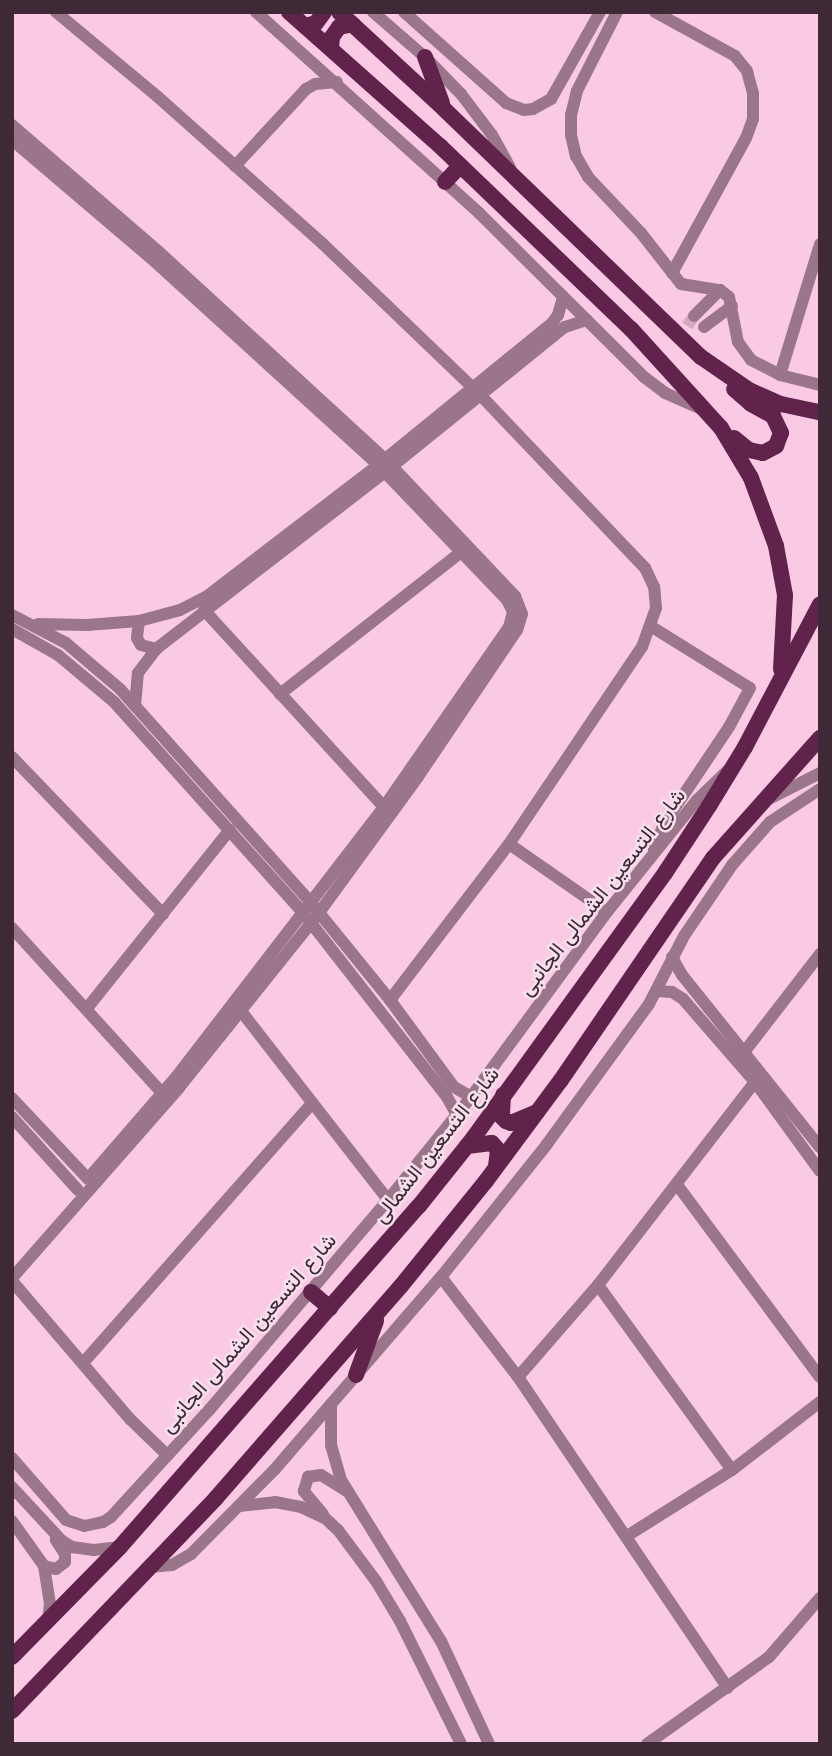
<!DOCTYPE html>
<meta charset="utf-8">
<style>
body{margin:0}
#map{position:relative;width:832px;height:1756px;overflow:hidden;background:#facae4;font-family:"PT Sans",Vazirmatn,sans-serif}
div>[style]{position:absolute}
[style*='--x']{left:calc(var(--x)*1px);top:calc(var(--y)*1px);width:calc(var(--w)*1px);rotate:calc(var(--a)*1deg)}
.minor-tunnel>*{height:12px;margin-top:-6px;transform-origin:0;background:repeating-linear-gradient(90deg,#d5aac1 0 12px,transparent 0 18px)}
.minor>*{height:12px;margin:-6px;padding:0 6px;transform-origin:6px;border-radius:6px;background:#9b768b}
.major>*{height:16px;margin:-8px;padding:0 8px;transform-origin:8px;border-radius:8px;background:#61234b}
span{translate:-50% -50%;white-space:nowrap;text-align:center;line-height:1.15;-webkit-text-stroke:5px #f8dfec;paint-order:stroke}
.street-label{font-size:21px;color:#3f2936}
.frame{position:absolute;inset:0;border:14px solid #3f2936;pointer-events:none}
</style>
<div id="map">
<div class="minor-tunnel">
<div style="--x:687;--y:326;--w:12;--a:-55"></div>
</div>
<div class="minor">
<div style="--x:56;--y:12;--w:133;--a:39.8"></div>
<div style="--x:158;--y:97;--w:221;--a:41.7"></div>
<div style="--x:323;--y:244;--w:208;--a:43.8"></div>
<div style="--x:256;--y:12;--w:300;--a:42"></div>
<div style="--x:479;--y:213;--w:233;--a:44.8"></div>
<div style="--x:644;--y:377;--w:26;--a:37"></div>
<div style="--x:665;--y:393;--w:43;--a:23.6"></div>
<div style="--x:373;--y:12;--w:69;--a:40.9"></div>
<div style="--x:425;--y:57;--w:52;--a:45.8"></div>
<div style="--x:461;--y:94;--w:51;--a:52.9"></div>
<div style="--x:492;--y:135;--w:37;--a:61"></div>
<div style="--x:404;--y:12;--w:137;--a:41.7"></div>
<div style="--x:506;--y:103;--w:19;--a:21"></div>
<div style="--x:524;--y:110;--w:9;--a:-6"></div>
<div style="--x:533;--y:109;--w:21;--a:-29"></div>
<div style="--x:551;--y:99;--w:100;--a:-60.6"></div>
<div style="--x:617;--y:12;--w:89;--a:116.9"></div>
<div style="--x:577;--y:91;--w:25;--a:104"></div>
<div style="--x:571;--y:115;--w:20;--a:90"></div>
<div style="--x:571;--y:135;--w:22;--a:77"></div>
<div style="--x:576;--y:156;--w:24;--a:60"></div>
<div style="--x:588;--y:177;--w:77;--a:46.6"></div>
<div style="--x:641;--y:233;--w:65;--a:51.9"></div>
<div style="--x:681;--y:284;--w:39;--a:9"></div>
<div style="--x:720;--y:290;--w:11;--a:38"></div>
<div style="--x:729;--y:297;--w:46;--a:78.7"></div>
<div style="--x:738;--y:342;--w:22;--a:54"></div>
<div style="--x:751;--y:360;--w:33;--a:27"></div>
<div style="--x:780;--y:375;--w:41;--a:14"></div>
<div style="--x:655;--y:12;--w:91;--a:28.8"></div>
<div style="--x:735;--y:56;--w:19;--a:51"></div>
<div style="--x:747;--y:71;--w:23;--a:75"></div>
<div style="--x:753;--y:93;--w:26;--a:90"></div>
<div style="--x:753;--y:119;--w:20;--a:110"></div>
<div style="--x:746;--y:138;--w:154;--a:118.7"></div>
<div style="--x:12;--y:125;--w:193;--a:40.8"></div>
<div style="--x:158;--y:251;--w:308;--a:42.5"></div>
<div style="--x:385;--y:459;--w:189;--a:46.5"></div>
<div style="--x:515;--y:596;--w:19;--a:69"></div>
<div style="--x:522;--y:614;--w:17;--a:107"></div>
<div style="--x:517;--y:630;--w:177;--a:124"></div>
<div style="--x:418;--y:777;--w:168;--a:126.1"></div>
<div style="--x:319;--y:913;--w:224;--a:128.7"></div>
<div style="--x:179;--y:1088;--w:253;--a:131.3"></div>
<div style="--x:12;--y:140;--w:184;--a:40.4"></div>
<div style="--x:152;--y:259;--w:306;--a:42.3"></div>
<div style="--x:378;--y:465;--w:187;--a:46.3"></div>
<div style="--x:507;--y:600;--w:13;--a:63"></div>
<div style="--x:513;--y:612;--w:16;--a:105"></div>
<div style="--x:509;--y:627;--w:219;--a:124.8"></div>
<div style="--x:384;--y:807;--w:339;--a:127.6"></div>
<div style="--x:177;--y:1076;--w:128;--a:130.9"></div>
<div style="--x:235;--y:166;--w:105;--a:-47.3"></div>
<div style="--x:306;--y:89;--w:10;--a:-29"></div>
<div style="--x:315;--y:84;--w:22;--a:-5"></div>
<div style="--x:694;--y:316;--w:37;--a:-45"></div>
<div style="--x:704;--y:327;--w:35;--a:-37"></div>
<div style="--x:780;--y:375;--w:137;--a:-73"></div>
<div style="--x:204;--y:610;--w:267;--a:47.6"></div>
<div style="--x:12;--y:615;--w:61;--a:27.4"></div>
<div style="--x:66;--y:643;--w:71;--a:40.4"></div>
<div style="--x:120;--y:689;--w:288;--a:48.2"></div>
<div style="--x:312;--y:904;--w:124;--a:50.9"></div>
<div style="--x:390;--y:1000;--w:108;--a:53.7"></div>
<div style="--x:454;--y:1087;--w:20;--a:30"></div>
<div style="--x:139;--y:621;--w:17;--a:97"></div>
<div style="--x:137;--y:638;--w:8;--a:60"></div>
<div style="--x:141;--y:645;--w:16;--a:15"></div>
<div style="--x:38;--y:624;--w:49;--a:1.2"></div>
<div style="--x:87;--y:625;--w:52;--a:-4.4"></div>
<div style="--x:139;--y:621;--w:42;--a:-15"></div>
<div style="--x:180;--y:610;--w:29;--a:-27"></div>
<div style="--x:206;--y:597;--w:217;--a:-37.5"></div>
<div style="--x:378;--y:465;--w:225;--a:-39.2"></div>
<div style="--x:552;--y:323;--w:10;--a:-53"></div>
<div style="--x:558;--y:315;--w:19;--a:-74"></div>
<div style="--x:652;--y:627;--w:115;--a:31.9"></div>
<div style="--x:750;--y:688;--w:44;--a:118.3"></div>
<div style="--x:729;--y:727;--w:117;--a:123.8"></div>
<div style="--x:664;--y:824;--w:27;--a:112"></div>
<div style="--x:12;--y:629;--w:53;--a:29.5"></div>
<div style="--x:58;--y:655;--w:73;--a:40"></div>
<div style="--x:114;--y:702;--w:285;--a:48.1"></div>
<div style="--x:304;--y:914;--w:232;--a:52"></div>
<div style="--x:447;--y:1097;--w:21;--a:61"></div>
<div style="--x:280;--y:694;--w:229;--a:-38.1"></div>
<div style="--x:135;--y:706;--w:33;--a:-85"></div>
<div style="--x:138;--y:673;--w:30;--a:-53"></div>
<div style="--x:156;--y:649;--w:289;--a:-37.7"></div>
<div style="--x:385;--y:472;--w:231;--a:-38.9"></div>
<div style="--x:565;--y:327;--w:23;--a:-18"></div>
<div style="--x:12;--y:757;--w:218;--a:46.1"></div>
<div style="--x:769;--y:799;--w:57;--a:-27"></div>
<div style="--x:509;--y:844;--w:119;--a:34.8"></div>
<div style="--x:12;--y:928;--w:223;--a:47.7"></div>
<div style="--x:672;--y:957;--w:21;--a:61"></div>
<div style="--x:682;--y:975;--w:221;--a:51.3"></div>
<div style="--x:657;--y:991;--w:15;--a:4"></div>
<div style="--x:672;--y:992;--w:13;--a:32"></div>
<div style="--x:683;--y:999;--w:110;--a:49.1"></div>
<div style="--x:755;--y:1082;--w:110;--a:53.9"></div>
<div style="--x:390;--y:1000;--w:196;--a:-52.7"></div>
<div style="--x:509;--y:844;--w:238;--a:-56"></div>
<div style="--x:642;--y:647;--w:41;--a:-70.3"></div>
<div style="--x:656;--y:608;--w:21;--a:-95"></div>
<div style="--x:654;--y:587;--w:21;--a:-115"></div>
<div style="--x:645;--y:568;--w:239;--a:-133.6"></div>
<div style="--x:88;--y:1007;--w:227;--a:-51.3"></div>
<div style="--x:241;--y:1011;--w:239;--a:52.1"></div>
<div style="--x:745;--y:1051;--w:123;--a:-52.3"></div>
<div style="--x:12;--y:1098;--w:111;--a:46.8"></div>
<div style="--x:12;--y:1117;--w:98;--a:47.9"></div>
<div style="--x:678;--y:1186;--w:238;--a:53.4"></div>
<div style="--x:441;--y:1277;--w:126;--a:52.4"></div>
<div style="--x:518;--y:1377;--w:375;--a:56"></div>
<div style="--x:12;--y:1281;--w:182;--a:49.5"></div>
<div style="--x:130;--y:1419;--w:52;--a:44.2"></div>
<div style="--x:598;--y:1285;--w:228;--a:54.1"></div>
<div style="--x:83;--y:1363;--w:345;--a:-48.6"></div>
<div style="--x:518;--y:1377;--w:122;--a:-49"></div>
<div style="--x:598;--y:1285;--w:257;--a:-52.3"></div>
<div style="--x:331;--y:1404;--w:41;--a:90"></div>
<div style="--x:331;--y:1445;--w:36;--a:74"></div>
<div style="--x:341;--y:1480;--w:190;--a:58.2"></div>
<div style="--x:441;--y:1641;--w:114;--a:65"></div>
<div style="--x:12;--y:1458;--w:82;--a:48.9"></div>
<div style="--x:66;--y:1520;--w:19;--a:18"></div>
<div style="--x:84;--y:1526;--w:19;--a:-12"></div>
<div style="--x:103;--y:1522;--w:9;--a:-32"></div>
<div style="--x:111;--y:1517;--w:147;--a:-47.5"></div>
<div style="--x:210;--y:1409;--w:275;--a:-49.6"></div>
<div style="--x:388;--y:1200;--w:132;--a:-51.1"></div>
<div style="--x:471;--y:1097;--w:230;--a:-53.7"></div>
<div style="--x:607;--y:912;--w:144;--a:-51.2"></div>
<div style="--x:697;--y:800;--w:42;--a:-44"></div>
<div style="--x:12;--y:1487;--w:74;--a:47.2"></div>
<div style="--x:62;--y:1541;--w:12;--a:31"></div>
<div style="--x:72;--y:1547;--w:22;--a:8"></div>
<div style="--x:94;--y:1550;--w:26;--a:-7"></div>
<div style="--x:239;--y:1506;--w:36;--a:-6"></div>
<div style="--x:275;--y:1502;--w:26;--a:11"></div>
<div style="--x:301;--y:1507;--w:26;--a:25"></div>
<div style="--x:325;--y:1518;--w:18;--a:43"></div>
<div style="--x:338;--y:1530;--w:64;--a:53.3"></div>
<div style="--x:376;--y:1581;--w:47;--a:59"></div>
<div style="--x:400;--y:1621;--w:137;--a:63.6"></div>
<div style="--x:323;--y:1514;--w:30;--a:-130"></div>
<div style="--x:304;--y:1491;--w:15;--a:-74"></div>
<div style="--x:308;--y:1477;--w:13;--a:-9"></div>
<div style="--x:321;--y:1475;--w:31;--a:32"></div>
<div style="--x:12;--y:1521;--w:55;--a:54.6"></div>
<div style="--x:44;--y:1566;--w:37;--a:81"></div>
<div style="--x:50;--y:1603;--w:19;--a:96"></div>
<div style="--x:627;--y:1536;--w:124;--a:-32.2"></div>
<div style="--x:732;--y:1470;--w:111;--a:-37.7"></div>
<div style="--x:44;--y:1566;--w:12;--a:14"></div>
<div style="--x:56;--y:1569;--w:11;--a:-38"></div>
<div style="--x:65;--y:1562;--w:8;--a:-90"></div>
<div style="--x:65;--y:1554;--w:17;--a:-123"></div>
<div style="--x:150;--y:1567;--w:22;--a:-5"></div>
<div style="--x:172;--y:1565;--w:22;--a:-30"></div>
<div style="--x:191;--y:1554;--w:120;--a:-45.3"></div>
<div style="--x:275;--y:1469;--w:254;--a:-49.2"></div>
<div style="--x:441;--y:1277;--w:170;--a:-51.4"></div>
<div style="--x:547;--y:1144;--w:173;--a:-53.9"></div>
<div style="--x:649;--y:1004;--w:76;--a:-62.8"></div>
<div style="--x:684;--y:936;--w:86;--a:-55.9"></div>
<div style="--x:732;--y:865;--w:57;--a:-48.5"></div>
<div style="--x:770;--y:822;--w:60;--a:-33.4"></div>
<div style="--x:647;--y:1744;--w:150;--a:-35.5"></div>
<div style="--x:769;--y:1657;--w:78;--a:-49.2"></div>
</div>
<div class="major">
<div style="--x:289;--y:12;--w:202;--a:41.6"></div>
<div style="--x:440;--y:146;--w:265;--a:43.8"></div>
<div style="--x:631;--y:329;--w:134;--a:47.7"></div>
<div style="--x:721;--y:428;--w:58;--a:59"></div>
<div style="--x:751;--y:478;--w:72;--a:69.8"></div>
<div style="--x:776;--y:546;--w:50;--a:79.6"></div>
<div style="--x:785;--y:595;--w:74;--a:93.1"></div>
<div style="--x:339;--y:12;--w:143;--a:42.7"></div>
<div style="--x:444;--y:109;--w:357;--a:44"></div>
<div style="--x:701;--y:357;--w:58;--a:34.5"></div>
<div style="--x:749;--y:390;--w:35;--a:24"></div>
<div style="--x:781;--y:404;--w:40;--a:12"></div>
<div style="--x:305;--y:26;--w:11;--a:-15"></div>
<div style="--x:316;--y:23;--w:14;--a:-54"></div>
<div style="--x:331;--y:48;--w:11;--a:-85"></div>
<div style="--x:332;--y:37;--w:12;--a:-55"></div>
<div style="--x:339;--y:27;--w:14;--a:-12"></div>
<div style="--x:425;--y:57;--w:49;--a:69.7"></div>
<div style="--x:445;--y:182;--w:22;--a:-47"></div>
<div style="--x:734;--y:438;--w:19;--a:39"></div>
<div style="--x:749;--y:450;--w:14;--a:12"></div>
<div style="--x:763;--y:453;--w:15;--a:-28"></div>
<div style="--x:776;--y:446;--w:14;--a:-69"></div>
<div style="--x:781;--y:433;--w:19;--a:-115"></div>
<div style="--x:773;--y:416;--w:26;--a:-151"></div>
<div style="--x:750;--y:403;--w:21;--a:-139"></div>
<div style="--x:503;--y:1095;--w:22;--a:93"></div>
<div style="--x:502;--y:1117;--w:6;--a:45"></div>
<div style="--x:506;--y:1121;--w:5;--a:22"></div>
<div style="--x:511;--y:1123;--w:28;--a:-23"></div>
<div style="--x:467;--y:1146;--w:25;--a:-7"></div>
<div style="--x:492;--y:1143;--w:9;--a:49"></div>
<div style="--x:498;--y:1150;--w:17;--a:97"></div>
<div style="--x:311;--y:1292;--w:25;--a:40"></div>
<div style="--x:356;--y:1375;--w:58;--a:-69.7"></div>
<div style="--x:12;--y:1657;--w:154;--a:-45.5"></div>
<div style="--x:120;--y:1547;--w:454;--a:-48.8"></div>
<div style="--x:419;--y:1206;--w:88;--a:-51.4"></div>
<div style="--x:474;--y:1137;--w:326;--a:-54.1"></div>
<div style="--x:665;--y:873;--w:80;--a:-56.7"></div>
<div style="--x:709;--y:806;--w:69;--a:-58.6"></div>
<div style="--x:745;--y:747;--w:161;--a:-62.3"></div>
<div style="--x:12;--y:1711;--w:295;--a:-46.2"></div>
<div style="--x:216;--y:1498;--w:281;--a:-48.9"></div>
<div style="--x:401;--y:1286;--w:135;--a:-51"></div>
<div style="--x:486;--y:1181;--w:126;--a:-53.4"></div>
<div style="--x:561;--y:1080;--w:269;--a:-55.6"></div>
<div style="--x:713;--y:858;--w:161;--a:-48.3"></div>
</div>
<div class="street-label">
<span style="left:602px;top:892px;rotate:-52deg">شارع التسعين الشمالى الجانبى</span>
<span style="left:436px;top:1145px;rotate:-52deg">شارع التسعين الشمالى</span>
<span style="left:248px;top:1333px;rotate:-49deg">شارع التسعين الشمالى الجانبى</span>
</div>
<div class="frame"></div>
</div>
